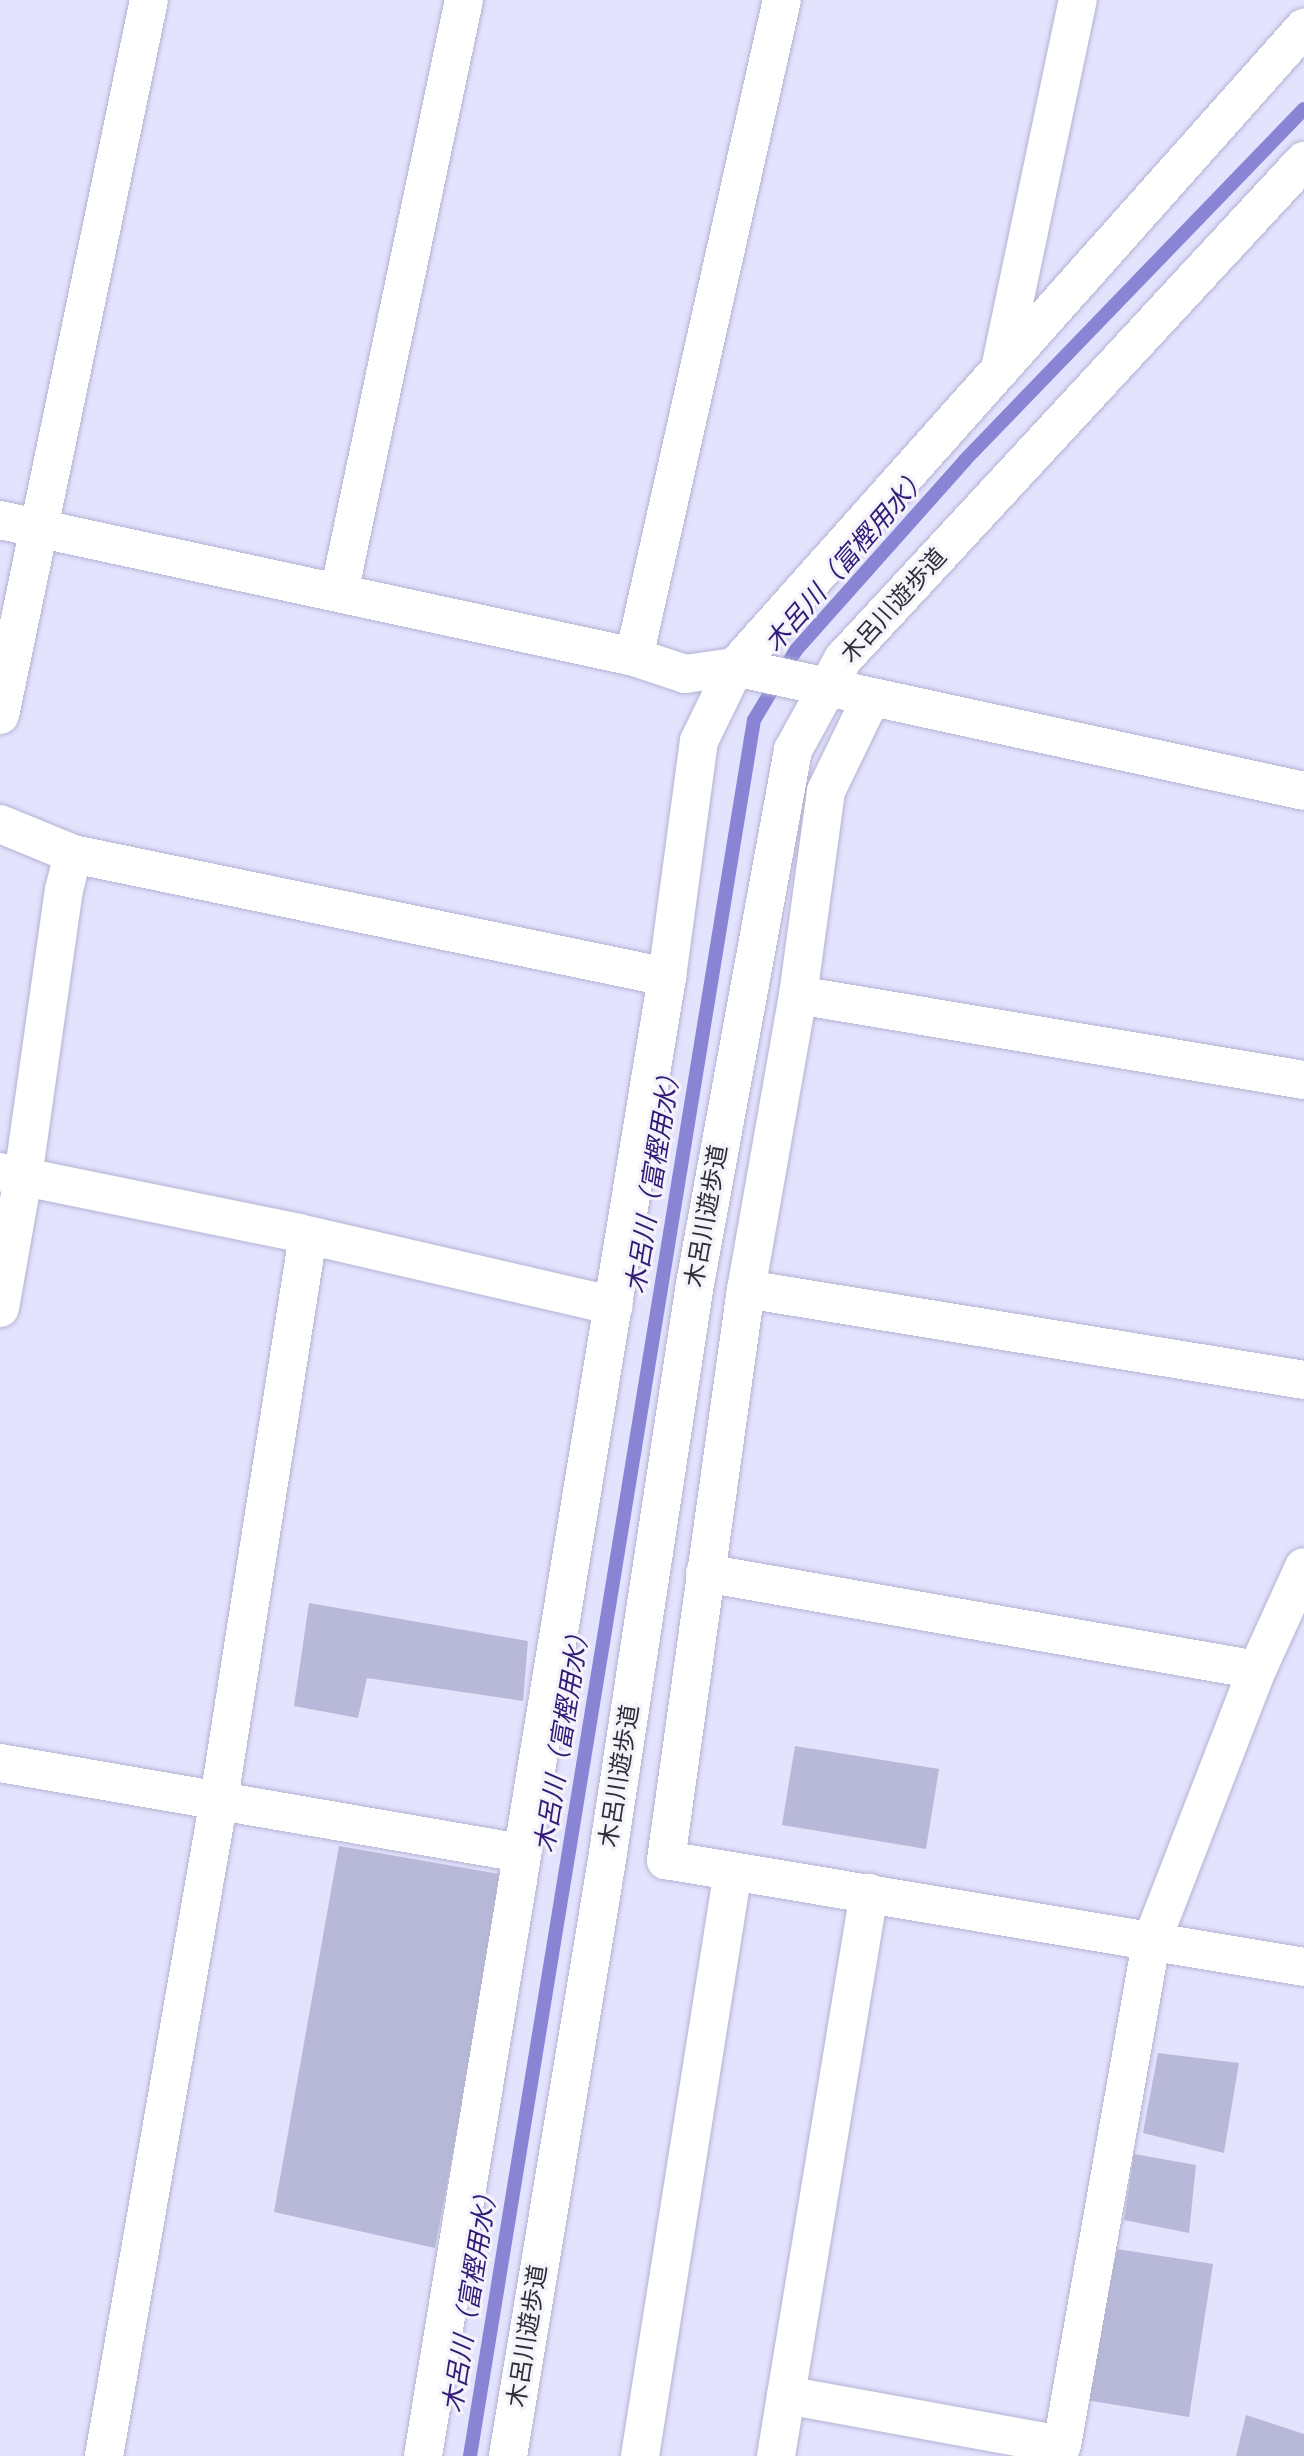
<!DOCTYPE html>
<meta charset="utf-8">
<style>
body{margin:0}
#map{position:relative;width:1304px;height:2456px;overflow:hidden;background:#e3e3fe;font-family:"Fira Sans Condensed","Noto Sans JP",sans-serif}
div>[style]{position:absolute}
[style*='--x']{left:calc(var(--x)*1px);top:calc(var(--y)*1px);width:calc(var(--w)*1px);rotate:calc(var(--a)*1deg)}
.stream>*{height:14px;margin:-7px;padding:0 7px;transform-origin:7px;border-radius:7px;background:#8984d4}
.building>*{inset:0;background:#b8b8d8}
.roads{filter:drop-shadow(0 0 2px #b3b3d3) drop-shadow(0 0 2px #b3b3d3)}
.minor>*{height:38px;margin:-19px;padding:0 19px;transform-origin:19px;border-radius:19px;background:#fff}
span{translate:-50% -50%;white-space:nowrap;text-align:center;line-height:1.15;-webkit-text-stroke:6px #f3f3f9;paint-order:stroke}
.street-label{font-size:24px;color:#2e2e3a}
.water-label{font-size:26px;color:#311a78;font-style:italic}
</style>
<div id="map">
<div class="stream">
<div style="--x:470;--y:2456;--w:1759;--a:-80.71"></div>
<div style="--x:754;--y:720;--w:82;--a:-59"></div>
<div style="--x:796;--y:650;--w:254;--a:-48.3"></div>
<div style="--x:965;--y:460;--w:488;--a:-46"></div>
</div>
<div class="building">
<div style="clip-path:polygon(309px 1603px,528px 1641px,523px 1701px,367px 1678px,358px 1718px,294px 1706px)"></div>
<div style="clip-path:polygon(795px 1746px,939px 1769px,926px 1849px,782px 1825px)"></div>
<div style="clip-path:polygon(339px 1846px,505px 1875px,435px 2248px,274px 2212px)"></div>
<div style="clip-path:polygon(1158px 2053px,1239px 2063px,1224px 2153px,1143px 2133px)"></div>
<div style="clip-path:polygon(1134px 2154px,1196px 2165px,1189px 2233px,1124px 2220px)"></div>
<div style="clip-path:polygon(1117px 2249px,1213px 2264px,1189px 2417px,1086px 2400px)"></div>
<div style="clip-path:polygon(1246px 2415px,1304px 2434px,1304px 2456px,1236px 2456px)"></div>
</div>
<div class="roads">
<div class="minor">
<div style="--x:1000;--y:369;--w:377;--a:-78.1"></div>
<div style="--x:0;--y:520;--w:649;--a:12.19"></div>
<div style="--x:634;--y:657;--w:54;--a:18.4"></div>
<div style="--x:685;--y:674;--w:50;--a:-8"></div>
<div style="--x:735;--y:667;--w:582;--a:12.29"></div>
<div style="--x:339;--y:593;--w:606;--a:-78.1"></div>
<div style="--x:634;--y:657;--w:673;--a:-77.31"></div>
<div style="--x:871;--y:698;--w:103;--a:115.8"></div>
<div style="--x:826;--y:791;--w:206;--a:97.8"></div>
<div style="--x:798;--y:995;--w:299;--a:100"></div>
<div style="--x:746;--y:1289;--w:577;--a:97.98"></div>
<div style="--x:666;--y:1860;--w:647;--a:9.52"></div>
<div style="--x:0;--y:715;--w:730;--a:-78.23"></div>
<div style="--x:0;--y:824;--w:79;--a:22.3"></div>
<div style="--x:73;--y:854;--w:607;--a:11.7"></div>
<div style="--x:667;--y:977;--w:1499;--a:99.37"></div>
<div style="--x:667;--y:977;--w:238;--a:-82.3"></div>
<div style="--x:699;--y:741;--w:82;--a:-64.1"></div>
<div style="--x:735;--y:667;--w:856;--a:-48.32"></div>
<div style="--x:798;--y:995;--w:513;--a:9.54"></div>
<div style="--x:0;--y:1172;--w:305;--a:11.5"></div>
<div style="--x:299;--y:1233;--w:323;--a:13"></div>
<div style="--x:746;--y:1289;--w:565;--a:9.26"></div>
<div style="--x:0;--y:1308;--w:133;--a:-80"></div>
<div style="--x:23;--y:1177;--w:290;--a:-81.9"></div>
<div style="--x:64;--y:890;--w:37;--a:-76"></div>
<div style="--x:705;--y:1573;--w:560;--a:9.97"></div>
<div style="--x:0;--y:1763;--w:529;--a:9.8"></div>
<div style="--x:786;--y:2395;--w:280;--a:10.3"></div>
<div style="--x:1062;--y:2445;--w:510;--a:-79.95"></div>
<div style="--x:1151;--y:1943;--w:293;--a:-68.8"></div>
<div style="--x:1257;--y:1670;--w:113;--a:-65.5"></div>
<div style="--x:104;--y:2456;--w:667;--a:-80.07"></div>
<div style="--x:219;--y:1799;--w:570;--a:-81.02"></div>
<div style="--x:508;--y:2456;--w:598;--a:-80.57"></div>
<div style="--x:606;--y:1866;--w:589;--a:-81.31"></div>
<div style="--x:695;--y:1284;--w:543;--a:-79.6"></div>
<div style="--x:793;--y:750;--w:104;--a:-61.2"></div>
<div style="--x:843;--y:659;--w:679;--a:-47.21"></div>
<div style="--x:640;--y:2456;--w:592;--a:-80.97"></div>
<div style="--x:776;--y:2456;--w:571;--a:-80.62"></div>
</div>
</div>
<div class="street-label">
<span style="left:894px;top:606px;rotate:-48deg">木呂川遊歩道</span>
<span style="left:707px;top:1216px;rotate:-80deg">木呂川遊歩道</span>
<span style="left:620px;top:1776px;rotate:-81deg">木呂川遊歩道</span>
<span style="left:528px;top:2336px;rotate:-81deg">木呂川遊歩道</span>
</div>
<div class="water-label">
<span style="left:847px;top:560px;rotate:-49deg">木呂川（富樫用水）</span>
<span style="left:654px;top:1178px;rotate:-81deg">木呂川（富樫用水）</span>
<span style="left:563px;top:1737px;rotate:-81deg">木呂川（富樫用水）</span>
<span style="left:471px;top:2297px;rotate:-81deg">木呂川（富樫用水）</span>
</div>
</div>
